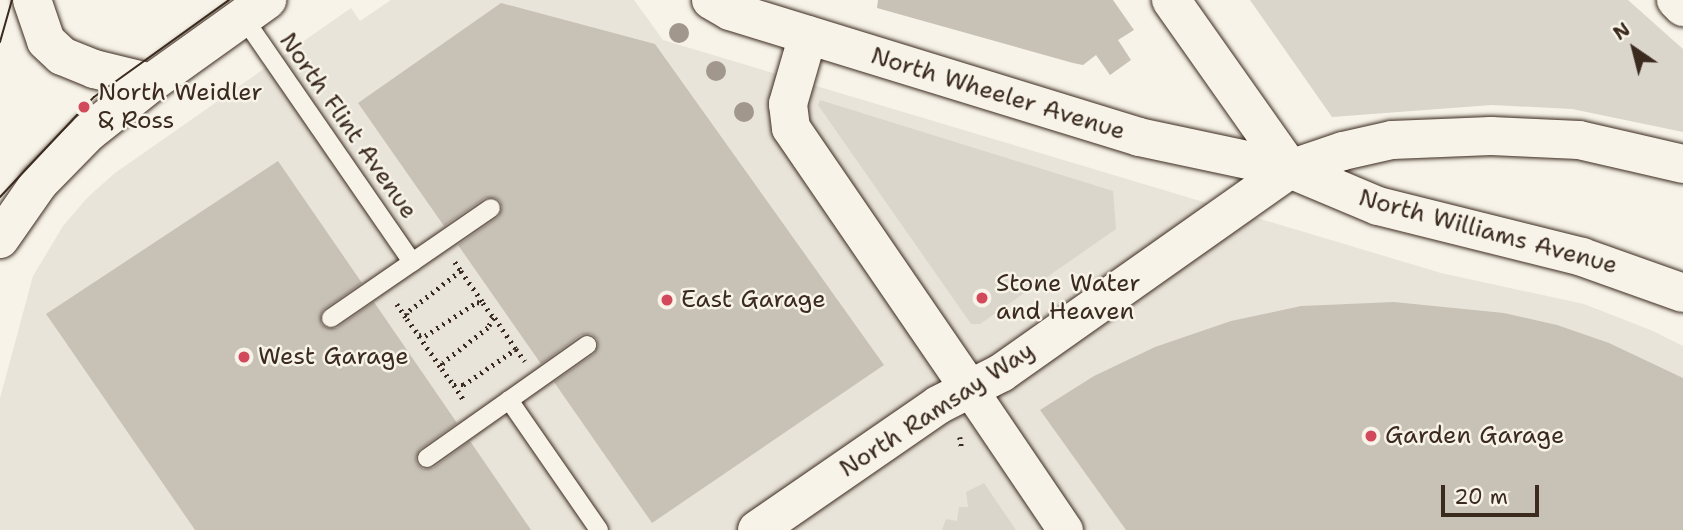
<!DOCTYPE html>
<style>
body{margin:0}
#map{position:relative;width:1683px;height:530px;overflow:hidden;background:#f7f3e8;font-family:"Shantell Sans",sans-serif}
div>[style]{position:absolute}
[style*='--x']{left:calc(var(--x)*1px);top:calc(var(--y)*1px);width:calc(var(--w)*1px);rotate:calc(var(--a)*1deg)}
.built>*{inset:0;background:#e9e4d9}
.green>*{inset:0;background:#dbd6cb}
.building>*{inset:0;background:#c8c1b6}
.path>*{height:4.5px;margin-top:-2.25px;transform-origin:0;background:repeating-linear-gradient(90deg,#3b2a1e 0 2px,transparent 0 7px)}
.roads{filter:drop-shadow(0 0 2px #3b2a1e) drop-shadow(0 0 2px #3b2a1e)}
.service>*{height:18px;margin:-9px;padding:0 9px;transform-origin:9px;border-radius:9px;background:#f7f3e8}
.minor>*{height:35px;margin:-17.5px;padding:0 17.5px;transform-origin:17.5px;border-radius:17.5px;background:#f7f3e8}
.tertiary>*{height:38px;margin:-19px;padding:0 19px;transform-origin:19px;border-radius:19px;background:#f7f3e8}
.primary>*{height:38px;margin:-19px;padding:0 19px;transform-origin:19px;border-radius:19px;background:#f7f3e8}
.motorway>*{height:38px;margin:-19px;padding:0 19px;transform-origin:19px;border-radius:19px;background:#f7f3e8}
.tram>*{height:2px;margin:-1px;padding:0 1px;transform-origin:1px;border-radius:1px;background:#3b2a1e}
.trees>*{width:20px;height:20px;margin:-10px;border-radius:50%;background:#a1978c}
.dots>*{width:19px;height:19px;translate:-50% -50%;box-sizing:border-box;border:4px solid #f7f3e8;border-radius:50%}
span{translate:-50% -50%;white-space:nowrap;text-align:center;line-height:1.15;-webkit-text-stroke:5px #f7f3e8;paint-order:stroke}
.poi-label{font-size:24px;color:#3b2a1e}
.left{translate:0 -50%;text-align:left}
.street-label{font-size:24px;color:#3b2a1e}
.north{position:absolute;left:1599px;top:14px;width:70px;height:70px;-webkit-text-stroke:5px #f7f3e8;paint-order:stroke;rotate:325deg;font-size:19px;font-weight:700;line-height:28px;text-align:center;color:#3b2a1e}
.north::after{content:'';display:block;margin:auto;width:24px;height:32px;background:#3b2a1e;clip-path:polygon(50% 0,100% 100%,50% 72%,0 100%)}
.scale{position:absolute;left:1441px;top:485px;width:98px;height:32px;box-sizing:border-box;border:4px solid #3b2a1e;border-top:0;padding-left:9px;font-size:21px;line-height:24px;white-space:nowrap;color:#3b2a1e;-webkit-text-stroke:5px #f7f3e8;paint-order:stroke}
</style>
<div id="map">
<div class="built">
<div style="clip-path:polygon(391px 0,634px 0,663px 40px,1441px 273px,1584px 304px,1653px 331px,1683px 346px,1683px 530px,0 530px,0 398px,33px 276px,63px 226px,87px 198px,115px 173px,351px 8px,360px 21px)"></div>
</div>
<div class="green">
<div style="clip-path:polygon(1250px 0,1628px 0,1683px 49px,1683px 132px,1572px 109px,1492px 105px,1332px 117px)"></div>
<div style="clip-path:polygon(820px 100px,1113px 191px,1116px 229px,980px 324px,971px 324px,818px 105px)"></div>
<div style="clip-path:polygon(984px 483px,1016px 530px,942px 530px,946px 519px,957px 521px,959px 507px,968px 507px,966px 492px)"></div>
</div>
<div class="building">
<div style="clip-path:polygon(878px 0,1113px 0,1134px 30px,1118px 40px,1131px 60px,1110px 75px,1096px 55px,1083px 65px,1073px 63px,877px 8px)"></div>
<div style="clip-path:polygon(501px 3px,655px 44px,884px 365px,652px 523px,554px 382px,594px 354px,598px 345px,597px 339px,591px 334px,581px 335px,541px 364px,458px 245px,498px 217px,502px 208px,500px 201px,495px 198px,485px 198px,444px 226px,358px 103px)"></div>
<div style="clip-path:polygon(278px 161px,362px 283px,324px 309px,321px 314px,321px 324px,327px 328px,337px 328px,374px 302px,457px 423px,420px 449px,416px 458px,417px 464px,423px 469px,433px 468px,470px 441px,531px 530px,195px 530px,62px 337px,46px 314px)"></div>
<div style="clip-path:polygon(1394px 302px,1504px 313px,1557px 325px,1609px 343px,1683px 378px,1683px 530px,1126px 530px,1040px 410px,1094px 376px,1155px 347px,1231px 321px,1301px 306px)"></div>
</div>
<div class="path">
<div style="--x:455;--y:262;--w:11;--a:56"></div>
<div style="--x:461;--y:271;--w:68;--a:142.1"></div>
<div style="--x:407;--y:313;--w:6;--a:90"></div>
<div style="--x:407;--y:319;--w:20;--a:53"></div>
<div style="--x:419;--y:335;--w:6;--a:9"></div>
<div style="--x:425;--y:336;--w:62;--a:-33.2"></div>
<div style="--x:477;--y:302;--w:6;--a:9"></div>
<div style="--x:483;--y:303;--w:19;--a:54"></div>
<div style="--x:494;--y:318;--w:12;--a:121"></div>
<div style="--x:488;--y:328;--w:57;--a:142.1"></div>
<div style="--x:443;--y:363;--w:6;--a:99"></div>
<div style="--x:442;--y:369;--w:20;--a:53"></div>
<div style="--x:454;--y:385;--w:9;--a:0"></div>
<div style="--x:463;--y:385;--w:64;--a:-34.2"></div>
<div style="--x:516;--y:349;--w:15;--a:53"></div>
<div style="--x:461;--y:271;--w:38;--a:55"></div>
<div style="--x:397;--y:304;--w:18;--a:56"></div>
<div style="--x:495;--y:318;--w:37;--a:56"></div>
<div style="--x:419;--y:336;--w:40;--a:55.1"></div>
<div style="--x:454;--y:385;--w:20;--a:57"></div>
<div style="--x:960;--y:437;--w:13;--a:81"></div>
</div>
<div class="roads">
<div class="service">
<div style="--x:243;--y:17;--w:298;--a:55.4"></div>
<div style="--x:331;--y:318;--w:194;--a:-34.5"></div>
<div style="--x:509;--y:400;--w:158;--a:55.3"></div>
<div style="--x:427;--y:458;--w:196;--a:-35.2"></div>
</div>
<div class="minor">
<div style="--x:969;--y:388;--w:171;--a:55.9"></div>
</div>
<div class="tertiary">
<div style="--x:1171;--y:0;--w:207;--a:54.8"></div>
<div style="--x:1290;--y:169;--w:95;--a:22.8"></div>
<div style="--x:1378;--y:206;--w:210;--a:14"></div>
<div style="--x:1582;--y:257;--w:107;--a:19.6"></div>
<div style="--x:808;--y:35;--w:72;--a:106.2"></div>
<div style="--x:788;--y:104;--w:24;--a:83"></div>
<div style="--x:791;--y:128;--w:315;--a:55.6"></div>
<div style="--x:757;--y:530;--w:220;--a:-34.6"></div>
<div style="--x:938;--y:405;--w:71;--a:-26.9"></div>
<div style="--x:1001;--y:373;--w:354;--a:-35.2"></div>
</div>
<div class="primary">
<div style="--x:32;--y:0;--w:43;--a:71.1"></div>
<div style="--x:46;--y:41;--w:22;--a:43"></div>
<div style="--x:62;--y:56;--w:35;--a:22"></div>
<div style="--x:94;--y:69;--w:59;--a:13.8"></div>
<div style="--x:711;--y:0;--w:22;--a:30"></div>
<div style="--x:730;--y:11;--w:428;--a:17.1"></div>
<div style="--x:1139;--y:137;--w:154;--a:12"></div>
<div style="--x:0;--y:239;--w:68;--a:-55.1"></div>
<div style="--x:39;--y:183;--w:71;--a:-45.6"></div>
<div style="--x:89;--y:132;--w:79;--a:-38.3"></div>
<div style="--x:151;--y:83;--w:143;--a:-35.6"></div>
</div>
<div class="motorway">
<div style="--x:1676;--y:0;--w:10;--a:45"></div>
<div style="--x:1290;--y:169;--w:56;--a:-18.8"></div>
<div style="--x:1343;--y:151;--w:50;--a:-12.7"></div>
<div style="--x:1392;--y:140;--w:99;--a:-2.3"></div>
<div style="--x:1491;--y:136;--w:88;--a:2.6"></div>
<div style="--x:1579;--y:140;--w:107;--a:13"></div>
</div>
</div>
<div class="tram">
<div style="--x:0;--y:42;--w:44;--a:-74.1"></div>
<div style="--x:0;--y:197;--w:137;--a:-46.8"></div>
<div style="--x:94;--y:97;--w:166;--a:-35.7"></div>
</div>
<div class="trees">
<div style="left:679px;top:33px"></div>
<div style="left:716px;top:71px"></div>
<div style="left:744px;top:112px"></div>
</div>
<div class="dots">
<div style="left:84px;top:107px;background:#d1495b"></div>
<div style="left:982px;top:298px;background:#d1495b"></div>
<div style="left:667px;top:300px;background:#d1495b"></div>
<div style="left:244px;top:357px;background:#d1495b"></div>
<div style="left:1371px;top:436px;background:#d1495b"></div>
</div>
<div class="poi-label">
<span class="left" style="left:98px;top:107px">North Weidler<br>&amp; Ross</span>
<span class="left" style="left:996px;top:298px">Stone Water<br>and Heaven</span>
<span class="left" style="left:681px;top:300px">East Garage</span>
<span class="left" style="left:258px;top:357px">West Garage</span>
<span class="left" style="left:1385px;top:436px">Garden Garage</span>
</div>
<div class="street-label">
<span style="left:998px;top:94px;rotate:17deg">North Wheeler Avenue</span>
<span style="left:348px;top:126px;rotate:55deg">North Flint Avenue</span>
<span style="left:1488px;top:232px;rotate:15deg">North Williams Avenue</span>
<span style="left:937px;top:410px;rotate:-33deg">North Ramsay Way</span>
</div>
<div class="north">N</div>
<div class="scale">20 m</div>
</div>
